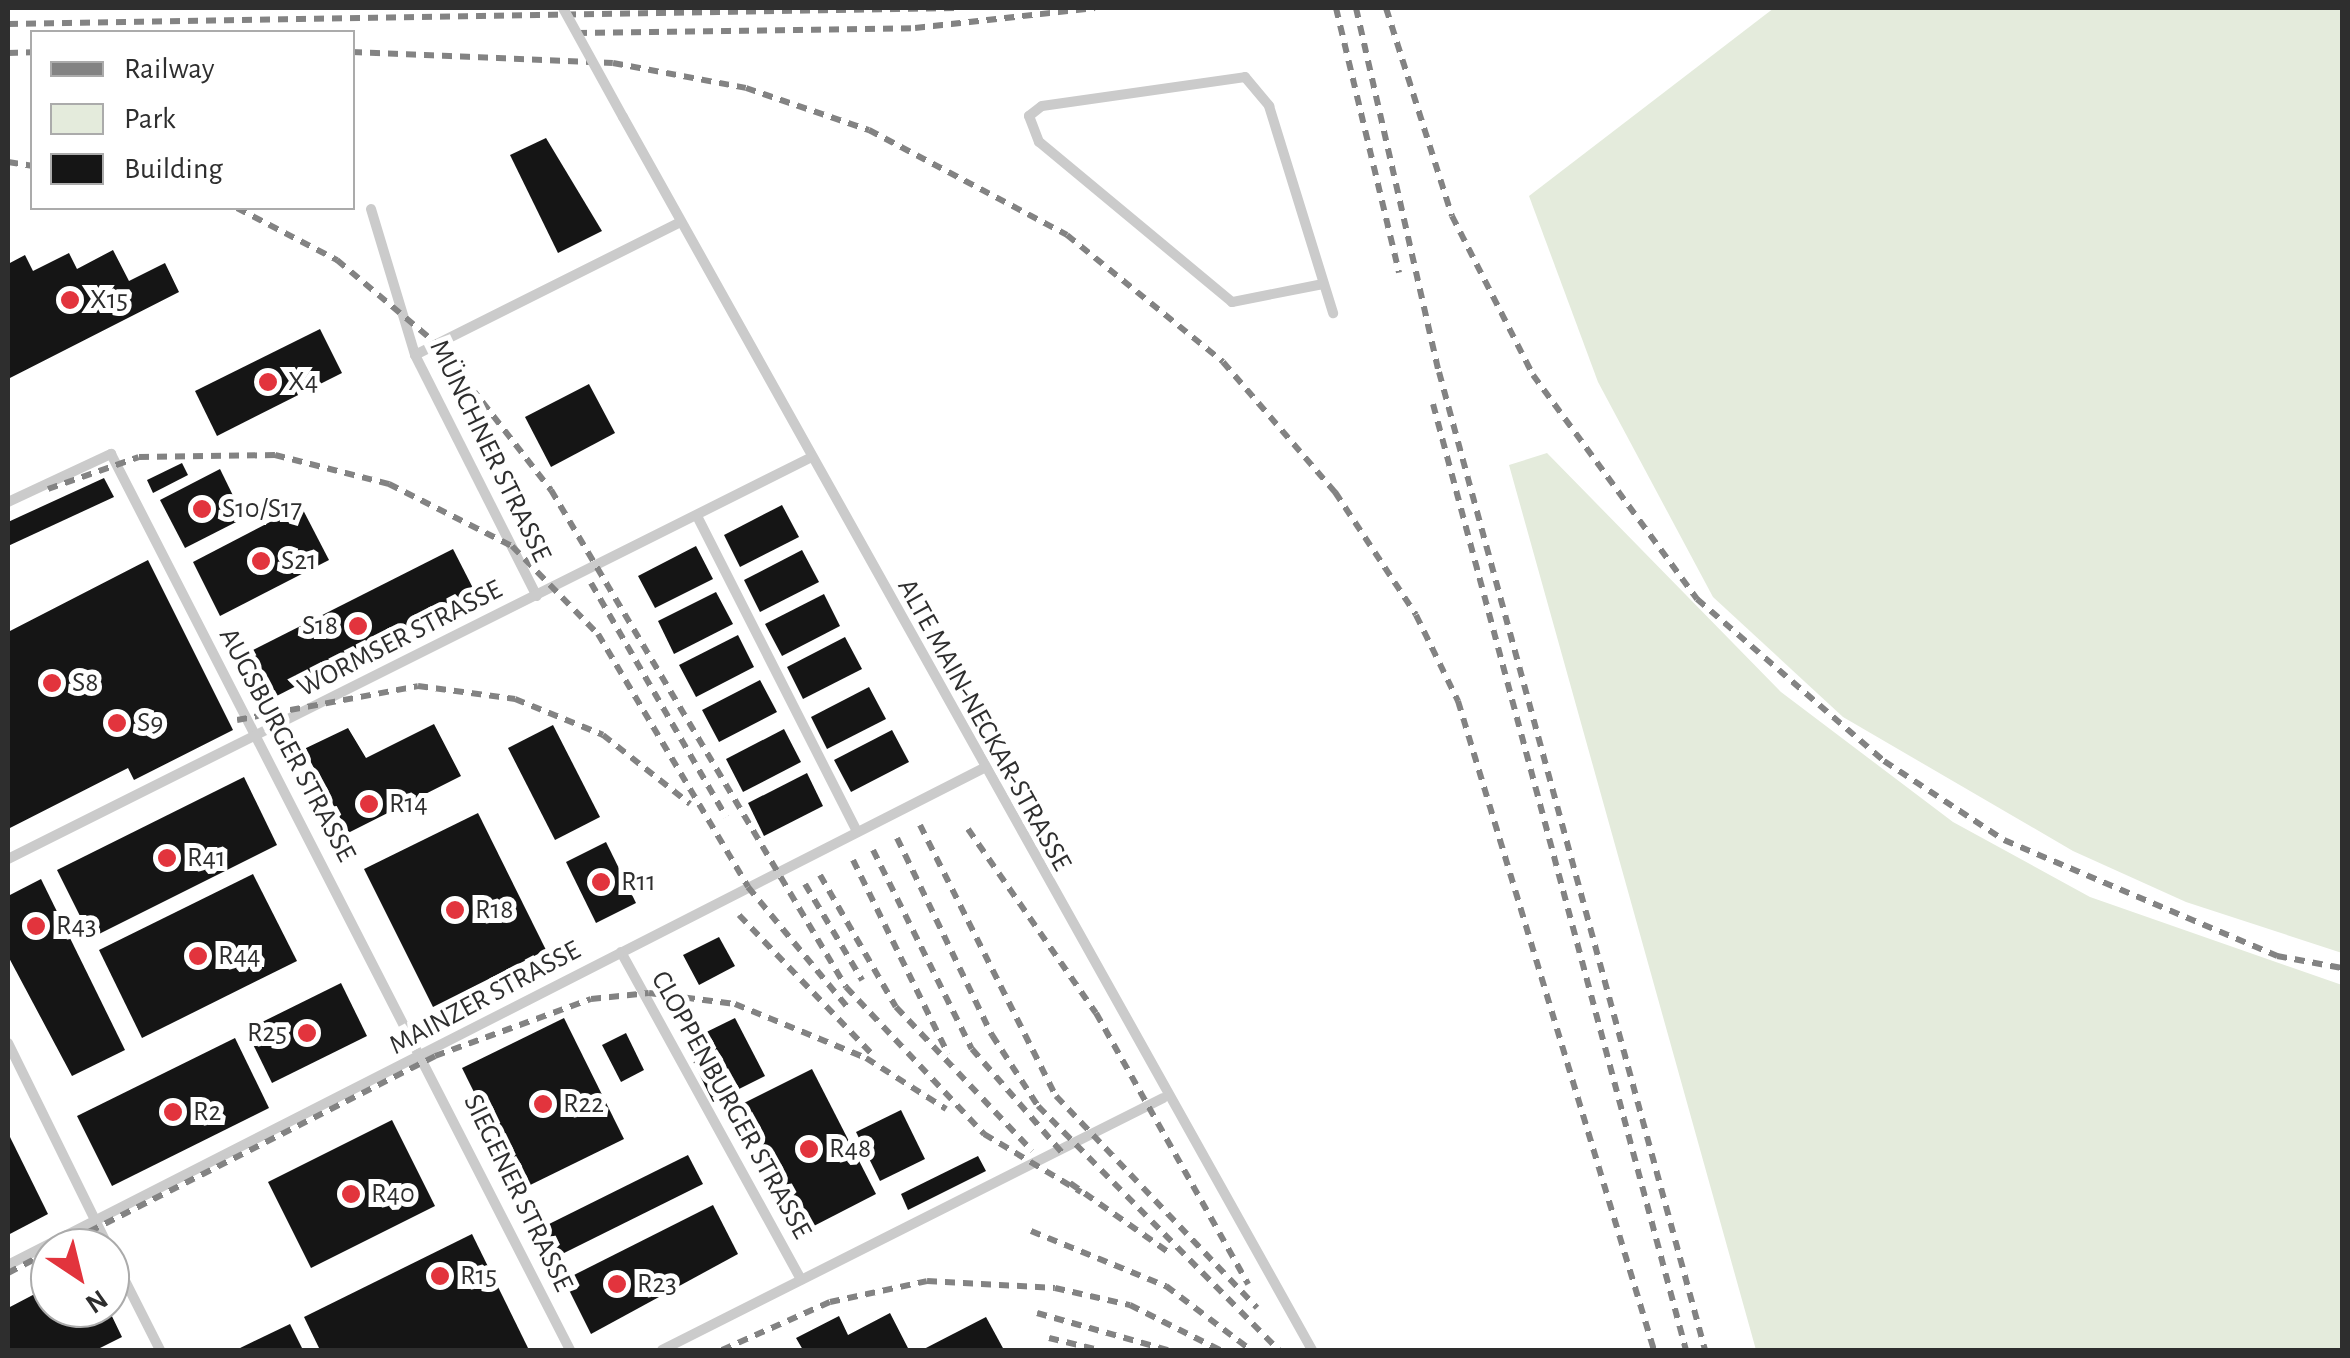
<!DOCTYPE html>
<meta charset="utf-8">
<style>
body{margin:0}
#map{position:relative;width:2350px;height:1358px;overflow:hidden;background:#fff;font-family:"Alegreya Sans",sans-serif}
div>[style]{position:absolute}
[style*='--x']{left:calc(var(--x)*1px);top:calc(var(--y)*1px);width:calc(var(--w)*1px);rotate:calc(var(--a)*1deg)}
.green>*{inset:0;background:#e4ebdc}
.building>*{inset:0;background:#151515}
.service>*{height:10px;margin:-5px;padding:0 5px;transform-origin:5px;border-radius:5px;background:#cbcbcb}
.rail>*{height:6px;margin-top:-3px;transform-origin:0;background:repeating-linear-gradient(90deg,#838383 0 10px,transparent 0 18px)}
.service-bridge>*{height:10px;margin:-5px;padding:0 5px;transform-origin:5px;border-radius:5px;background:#cbcbcb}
.dots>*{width:28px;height:28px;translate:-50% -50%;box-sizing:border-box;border:5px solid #fff;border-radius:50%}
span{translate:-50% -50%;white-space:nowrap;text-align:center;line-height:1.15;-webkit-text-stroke:10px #fff;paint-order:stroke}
.poi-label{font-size:28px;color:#2e2e2e}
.left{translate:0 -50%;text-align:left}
.right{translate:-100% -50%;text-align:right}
.street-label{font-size:28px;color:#2e2e2e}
.frame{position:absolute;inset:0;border:10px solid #2e2e2e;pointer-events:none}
.legend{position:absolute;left:30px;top:30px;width:325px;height:180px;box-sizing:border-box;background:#fff;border:2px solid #ababab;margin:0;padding:12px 18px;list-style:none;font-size:30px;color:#2e2e2e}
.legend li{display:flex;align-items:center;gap:20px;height:50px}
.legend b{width:50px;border:2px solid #ababab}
.north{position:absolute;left:30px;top:1228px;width:100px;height:100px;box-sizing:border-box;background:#fff;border:2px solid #ababab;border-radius:50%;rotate:145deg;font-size:28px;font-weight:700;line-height:40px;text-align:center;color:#2e2e2e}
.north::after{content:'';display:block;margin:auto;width:35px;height:45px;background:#e2343d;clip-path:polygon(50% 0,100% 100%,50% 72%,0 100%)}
</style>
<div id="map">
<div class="green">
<div style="clip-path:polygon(1774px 8px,2342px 8px,2342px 953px,2186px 902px,2073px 851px,1843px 717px,1713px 597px,1598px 382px,1529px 196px)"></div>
<div style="clip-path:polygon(1547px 453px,1781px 692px,1953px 822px,2090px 897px,2342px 985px,2342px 1350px,1756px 1350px,1509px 465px)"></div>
</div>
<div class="building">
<div style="clip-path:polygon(546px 138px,602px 231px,558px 253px,510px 155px)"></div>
<div style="clip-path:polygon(113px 250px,129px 281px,165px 263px,179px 292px,8px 379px,8px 264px,25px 255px,33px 271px,69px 253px,77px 269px)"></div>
<div style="clip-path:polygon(320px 329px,342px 373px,217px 436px,195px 391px)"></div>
<div style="clip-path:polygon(589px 384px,615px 433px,551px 467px,525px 417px)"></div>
<div style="clip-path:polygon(182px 463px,188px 475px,153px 493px,147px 480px)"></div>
<div style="clip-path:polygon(220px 469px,244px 518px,185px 548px,160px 500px)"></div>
<div style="clip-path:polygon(104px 478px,114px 497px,8px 546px,8px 522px)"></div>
<div style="clip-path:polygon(782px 505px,799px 537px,740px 567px,724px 535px)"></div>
<div style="clip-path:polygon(301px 506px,329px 560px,220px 616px,193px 562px)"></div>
<div style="clip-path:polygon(696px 546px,713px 579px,655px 608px,638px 576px)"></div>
<div style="clip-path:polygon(453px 549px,476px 594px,263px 703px,239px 657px)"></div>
<div style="clip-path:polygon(802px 550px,819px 582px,760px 612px,744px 580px)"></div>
<div style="clip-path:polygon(148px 560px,233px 730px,134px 780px,128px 768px,8px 829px,8px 632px)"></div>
<div style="clip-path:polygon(716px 592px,733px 624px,674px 654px,658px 621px)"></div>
<div style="clip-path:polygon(824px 594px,840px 626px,782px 656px,765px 624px)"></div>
<div style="clip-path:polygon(738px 635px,754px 667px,696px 697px,679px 665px)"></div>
<div style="clip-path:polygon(845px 637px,862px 669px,803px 699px,787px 667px)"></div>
<div style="clip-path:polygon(760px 680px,777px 712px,719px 742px,702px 710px)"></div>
<div style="clip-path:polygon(869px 687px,886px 719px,827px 749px,811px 717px)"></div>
<div style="clip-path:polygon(434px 724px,461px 776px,348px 833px,304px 749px,348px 728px,366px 758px)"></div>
<div style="clip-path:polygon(553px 725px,600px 817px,555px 840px,508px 748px)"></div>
<div style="clip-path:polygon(784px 729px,801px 762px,743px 792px,726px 759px)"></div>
<div style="clip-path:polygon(892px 730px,909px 762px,851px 792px,834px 760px)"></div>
<div style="clip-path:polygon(807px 773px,823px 806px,764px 836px,748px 803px)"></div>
<div style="clip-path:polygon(244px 777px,277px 845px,91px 938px,57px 870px)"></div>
<div style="clip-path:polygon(478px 813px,546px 950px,433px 1007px,364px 869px)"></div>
<div style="clip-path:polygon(606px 842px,636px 903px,596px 923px,566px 862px)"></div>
<div style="clip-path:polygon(253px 874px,297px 961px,142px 1038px,99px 950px)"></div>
<div style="clip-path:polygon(41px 879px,125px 1050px,72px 1076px,8px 956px,8px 896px)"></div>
<div style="clip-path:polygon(719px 937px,735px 966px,699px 985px,683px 955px)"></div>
<div style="clip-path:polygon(341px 983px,367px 1036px,272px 1083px,246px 1030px)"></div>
<div style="clip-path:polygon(564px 1018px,624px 1139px,522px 1189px,462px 1068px)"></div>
<div style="clip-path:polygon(735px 1018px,765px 1076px,713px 1102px,684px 1043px)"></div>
<div style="clip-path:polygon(626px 1033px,644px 1070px,621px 1082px,602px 1045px)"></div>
<div style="clip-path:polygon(235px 1038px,269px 1108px,112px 1186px,77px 1116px)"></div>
<div style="clip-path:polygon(812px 1069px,876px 1194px,806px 1230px,742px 1104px)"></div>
<div style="clip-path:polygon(901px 1110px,925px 1159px,880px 1181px,856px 1132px)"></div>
<div style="clip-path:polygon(392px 1120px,435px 1206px,311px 1268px,268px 1182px)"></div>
<div style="clip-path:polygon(8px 1133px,48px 1214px,8px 1235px)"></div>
<div style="clip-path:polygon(688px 1155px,703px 1184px,556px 1257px,541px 1228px)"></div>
<div style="clip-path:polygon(978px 1156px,986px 1171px,908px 1210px,901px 1194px)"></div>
<div style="clip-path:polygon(713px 1205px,738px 1254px,591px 1334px,564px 1280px)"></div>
<div style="clip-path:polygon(472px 1234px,529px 1350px,320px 1350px,304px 1317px)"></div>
<div style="clip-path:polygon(50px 1286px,50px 1308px,108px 1308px,122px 1337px,96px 1350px,8px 1350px,8px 1308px)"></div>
<div style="clip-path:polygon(890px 1313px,909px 1350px,803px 1350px,796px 1338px,839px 1316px,848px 1335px)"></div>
<div style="clip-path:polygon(986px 1317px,1004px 1350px,922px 1350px)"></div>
<div style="clip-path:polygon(290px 1324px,303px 1350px,236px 1350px)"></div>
</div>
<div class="service">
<div style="--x:623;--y:117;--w:1412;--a:60.8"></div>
<div style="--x:371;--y:209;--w:152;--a:73.2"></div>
<div style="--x:415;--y:355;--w:270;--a:63.2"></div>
<div style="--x:1323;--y:284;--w:93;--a:168.8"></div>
<div style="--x:1232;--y:302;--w:251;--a:-140.3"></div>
<div style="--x:1039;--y:142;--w:28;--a:-111"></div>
<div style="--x:1029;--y:116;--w:16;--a:-38"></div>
<div style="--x:1042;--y:106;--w:205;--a:-8.1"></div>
<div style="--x:1245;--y:77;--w:38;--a:50"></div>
<div style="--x:1269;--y:106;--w:217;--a:72.8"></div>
<div style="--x:415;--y:355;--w:297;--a:-26.6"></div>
<div style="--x:8;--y:502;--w:114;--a:-25"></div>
<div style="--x:111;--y:454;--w:1007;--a:62.87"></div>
<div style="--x:697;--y:516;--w:354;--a:63.1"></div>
<div style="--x:8;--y:859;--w:899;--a:-26.57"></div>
<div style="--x:621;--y:952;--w:374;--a:61.2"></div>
<div style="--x:8;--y:1043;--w:229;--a:63.8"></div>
<div style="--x:110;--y:1251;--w:111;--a:63.2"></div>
<div style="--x:8;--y:1265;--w:1093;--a:-26.99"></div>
<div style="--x:662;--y:1350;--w:561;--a:-26.7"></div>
</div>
<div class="rail">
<div style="--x:1336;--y:8;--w:272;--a:76.6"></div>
<div style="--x:1356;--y:8;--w:373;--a:77.2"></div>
<div style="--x:1439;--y:372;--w:1014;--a:74.78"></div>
<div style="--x:1386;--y:8;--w:218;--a:72.4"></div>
<div style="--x:1452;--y:216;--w:178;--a:63"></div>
<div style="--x:1533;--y:375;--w:278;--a:53.8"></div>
<div style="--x:1697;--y:599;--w:247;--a:40.9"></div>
<div style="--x:1884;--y:761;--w:144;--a:33.4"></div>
<div style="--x:2004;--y:840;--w:297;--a:23"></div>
<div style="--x:2277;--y:956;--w:66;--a:10.5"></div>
<div style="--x:8;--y:24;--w:949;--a:-0.97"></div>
<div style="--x:577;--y:33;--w:338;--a:-0.8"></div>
<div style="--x:915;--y:28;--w:181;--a:-6.3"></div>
<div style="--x:352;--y:52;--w:261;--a:2.4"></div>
<div style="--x:613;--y:63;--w:135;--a:10.6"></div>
<div style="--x:746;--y:88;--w:130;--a:18.9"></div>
<div style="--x:869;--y:130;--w:224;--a:27.9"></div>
<div style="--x:1067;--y:235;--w:201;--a:39.1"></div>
<div style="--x:1223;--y:362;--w:172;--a:49.3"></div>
<div style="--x:1335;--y:492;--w:147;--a:56.6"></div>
<div style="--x:1416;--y:615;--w:96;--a:64"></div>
<div style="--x:1458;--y:701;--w:678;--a:73.2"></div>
<div style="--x:8;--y:53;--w:24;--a:-2"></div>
<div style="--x:8;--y:162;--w:24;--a:9"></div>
<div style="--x:237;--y:208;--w:113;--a:27.5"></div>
<div style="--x:337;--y:260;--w:132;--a:40.1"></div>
<div style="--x:438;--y:345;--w:184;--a:52.1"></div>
<div style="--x:551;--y:490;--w:578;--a:59.31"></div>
<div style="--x:846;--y:987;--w:202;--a:46.8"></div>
<div style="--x:984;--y:1134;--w:113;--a:30.9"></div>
<div style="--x:1433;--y:404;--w:979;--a:75.03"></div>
<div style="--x:48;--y:489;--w:96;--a:-19.4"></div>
<div style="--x:139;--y:457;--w:136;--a:-0.8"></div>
<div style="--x:275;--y:455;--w:118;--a:14.3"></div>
<div style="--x:389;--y:484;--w:138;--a:26.8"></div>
<div style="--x:512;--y:546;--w:123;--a:45.7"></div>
<div style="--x:598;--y:634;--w:294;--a:59.3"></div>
<div style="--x:748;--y:887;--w:157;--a:50.4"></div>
<div style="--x:591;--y:583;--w:270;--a:60"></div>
<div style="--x:237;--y:720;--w:184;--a:-10.6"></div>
<div style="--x:418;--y:686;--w:98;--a:7.6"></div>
<div style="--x:515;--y:699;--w:95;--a:22.2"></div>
<div style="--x:603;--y:735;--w:111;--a:38.4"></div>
<div style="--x:920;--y:825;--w:303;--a:63.4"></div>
<div style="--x:1056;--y:1096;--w:292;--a:46.5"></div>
<div style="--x:968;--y:829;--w:224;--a:55.2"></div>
<div style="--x:1096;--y:1013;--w:311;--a:60.7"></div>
<div style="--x:897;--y:838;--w:219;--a:64.3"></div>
<div style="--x:992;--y:1035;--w:85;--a:57.1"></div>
<div style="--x:1038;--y:1106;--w:343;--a:45.4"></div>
<div style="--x:873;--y:850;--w:222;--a:63.6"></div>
<div style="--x:972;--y:1049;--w:140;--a:49"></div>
<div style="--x:853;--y:860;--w:216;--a:63.9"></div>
<div style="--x:820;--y:875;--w:152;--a:60.1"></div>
<div style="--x:896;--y:1007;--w:198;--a:46.6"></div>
<div style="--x:805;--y:884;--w:112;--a:59.3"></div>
<div style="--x:739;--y:915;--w:191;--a:46.3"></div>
<div style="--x:1070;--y:1183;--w:120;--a:35.1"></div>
<div style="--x:1031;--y:1231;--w:146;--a:22.2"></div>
<div style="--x:1166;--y:1286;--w:106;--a:37"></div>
<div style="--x:57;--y:1248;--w:424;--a:-26.9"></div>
<div style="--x:435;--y:1056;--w:166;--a:-20.1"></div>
<div style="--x:591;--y:999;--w:58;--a:-5.9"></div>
<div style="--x:649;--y:993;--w:87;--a:7.3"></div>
<div style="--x:735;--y:1004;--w:142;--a:22.4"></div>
<div style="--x:866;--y:1058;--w:95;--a:32.5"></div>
<div style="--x:8;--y:1273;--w:47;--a:-27.6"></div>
<div style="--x:1037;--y:1313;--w:136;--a:15.8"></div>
<div style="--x:1049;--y:1338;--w:51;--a:13.5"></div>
<div style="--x:722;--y:1350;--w:118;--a:-24"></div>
<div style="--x:830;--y:1302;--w:99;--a:-12.2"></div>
<div style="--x:927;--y:1281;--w:128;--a:3.1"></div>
<div style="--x:1055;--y:1288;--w:77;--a:12.8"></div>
<div style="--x:1130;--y:1305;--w:101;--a:26.6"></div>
</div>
<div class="service-bridge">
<div style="--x:563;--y:8;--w:124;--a:61.2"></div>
</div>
<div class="dots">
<div style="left:70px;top:300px;background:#e2343d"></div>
<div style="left:268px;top:382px;background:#e2343d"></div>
<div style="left:202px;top:509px;background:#e2343d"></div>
<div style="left:261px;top:561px;background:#e2343d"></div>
<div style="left:358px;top:626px;background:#e2343d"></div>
<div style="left:52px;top:683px;background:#e2343d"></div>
<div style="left:117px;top:723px;background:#e2343d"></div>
<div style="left:369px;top:804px;background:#e2343d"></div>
<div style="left:167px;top:858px;background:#e2343d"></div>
<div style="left:601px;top:882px;background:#e2343d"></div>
<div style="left:455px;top:910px;background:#e2343d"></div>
<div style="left:36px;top:926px;background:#e2343d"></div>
<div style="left:198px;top:956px;background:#e2343d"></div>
<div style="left:307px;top:1033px;background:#e2343d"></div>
<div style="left:543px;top:1104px;background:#e2343d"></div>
<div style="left:173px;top:1112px;background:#e2343d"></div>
<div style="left:809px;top:1149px;background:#e2343d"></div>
<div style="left:351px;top:1194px;background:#e2343d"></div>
<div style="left:440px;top:1276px;background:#e2343d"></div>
<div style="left:617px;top:1284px;background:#e2343d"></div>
</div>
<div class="poi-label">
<span class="left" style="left:90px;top:300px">X15</span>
<span class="left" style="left:288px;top:382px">X4</span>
<span class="left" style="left:222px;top:509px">S10/S17</span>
<span class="left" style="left:281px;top:561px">S21</span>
<span class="right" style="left:338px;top:626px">S18</span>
<span class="left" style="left:72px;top:683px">S8</span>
<span class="left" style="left:137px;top:723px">S9</span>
<span class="left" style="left:389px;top:804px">R14</span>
<span class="left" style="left:187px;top:858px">R41</span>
<span class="left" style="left:621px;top:882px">R11</span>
<span class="left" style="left:475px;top:910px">R18</span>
<span class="left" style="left:56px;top:926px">R43</span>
<span class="left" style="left:218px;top:956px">R44</span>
<span class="right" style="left:287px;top:1033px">R25</span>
<span class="left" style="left:563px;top:1104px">R22</span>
<span class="left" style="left:193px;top:1112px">R2</span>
<span class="left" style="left:829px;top:1149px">R48</span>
<span class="left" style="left:371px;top:1194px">R40</span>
<span class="left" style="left:460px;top:1276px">R15</span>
<span class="left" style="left:637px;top:1284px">R23</span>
</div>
<div class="street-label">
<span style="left:490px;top:451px;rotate:64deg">MÜNCHNER STRASSE</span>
<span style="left:400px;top:639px;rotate:-27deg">WORMSER STRASSE</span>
<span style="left:984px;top:725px;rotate:61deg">ALTE MAIN-NECKAR-STRASSE</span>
<span style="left:287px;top:745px;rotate:62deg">AUGSBURGER STRASSE</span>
<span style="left:485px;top:998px;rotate:-28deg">MAINZER STRASSE</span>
<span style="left:731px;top:1105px;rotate:61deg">CLOPPENBURGER STRASSE</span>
<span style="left:518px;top:1193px;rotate:64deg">SIEGENER STRASSE</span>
</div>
<div class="frame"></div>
<ul class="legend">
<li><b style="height:12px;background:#838383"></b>Railway</li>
<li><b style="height:28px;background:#e4ebdc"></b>Park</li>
<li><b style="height:28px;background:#151515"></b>Building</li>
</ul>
<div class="north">N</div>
</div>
